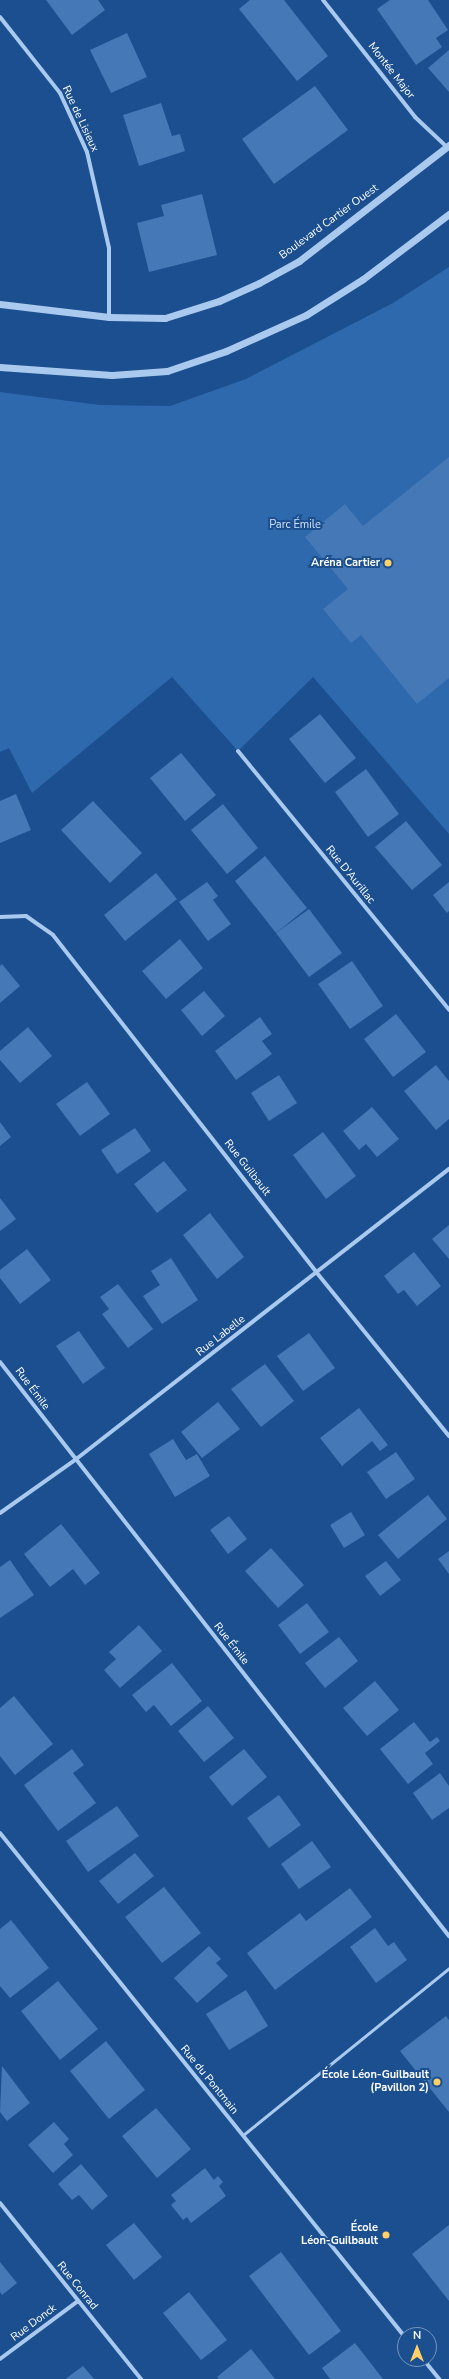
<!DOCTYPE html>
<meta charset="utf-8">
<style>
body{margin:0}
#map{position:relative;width:449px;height:2379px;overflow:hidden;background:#1b4f8f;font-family:"Nunito Sans",sans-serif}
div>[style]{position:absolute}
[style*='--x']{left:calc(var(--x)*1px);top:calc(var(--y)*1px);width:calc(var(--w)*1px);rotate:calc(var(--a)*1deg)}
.green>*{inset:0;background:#2e69ad}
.building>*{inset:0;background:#4478b7}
.service>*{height:3px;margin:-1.5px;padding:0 1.5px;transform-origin:1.5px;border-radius:1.5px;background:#a9c9ee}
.minor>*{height:4px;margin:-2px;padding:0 2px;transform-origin:2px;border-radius:2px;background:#a9c9ee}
.tertiary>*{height:7px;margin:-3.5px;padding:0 3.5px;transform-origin:3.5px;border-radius:3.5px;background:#a9c9ee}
.dots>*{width:11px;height:11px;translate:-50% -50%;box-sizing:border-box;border:2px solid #1b4f8f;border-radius:50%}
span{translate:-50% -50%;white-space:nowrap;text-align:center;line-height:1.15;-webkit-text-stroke:4px #1b4f8f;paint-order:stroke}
.street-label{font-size:11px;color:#fff}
.park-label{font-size:11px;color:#cfe3fa}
.poi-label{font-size:11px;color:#fff;font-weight:700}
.right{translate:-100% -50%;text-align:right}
.north{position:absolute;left:397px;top:2327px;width:40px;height:40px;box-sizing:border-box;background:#1b4f8f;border:1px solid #7695bc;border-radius:50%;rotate:0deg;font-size:11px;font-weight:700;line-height:16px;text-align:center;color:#fff}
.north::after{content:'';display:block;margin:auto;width:14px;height:18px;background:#ffd166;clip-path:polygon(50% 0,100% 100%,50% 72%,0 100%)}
</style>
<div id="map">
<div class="green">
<div style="clip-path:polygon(449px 267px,449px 834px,313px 677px,238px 751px,172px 677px,32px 793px,9px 748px,0 752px,0 392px,100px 405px,170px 406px,246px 379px,393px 303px)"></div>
</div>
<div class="building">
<div style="clip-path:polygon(46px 0,98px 0,105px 10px,72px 35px)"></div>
<div style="clip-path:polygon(250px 0,284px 0,328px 56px,297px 81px,239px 9px)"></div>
<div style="clip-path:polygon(390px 0,428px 0,448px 30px,436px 38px,442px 47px,416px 65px,377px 9px)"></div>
<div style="clip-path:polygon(127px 33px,147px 77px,111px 93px,90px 50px)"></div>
<div style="clip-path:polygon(449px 50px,449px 92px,428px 68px)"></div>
<div style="clip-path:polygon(315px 86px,348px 130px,274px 184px,242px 139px)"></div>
<div style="clip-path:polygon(161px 103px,172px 136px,180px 134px,185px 151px,139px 166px,123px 115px)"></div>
<div style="clip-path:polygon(202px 194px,217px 255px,149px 272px,137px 223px,164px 216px,161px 205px)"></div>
<div style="clip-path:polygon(449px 457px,449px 678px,417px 704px,361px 635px,351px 643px,323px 609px,348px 589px,305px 537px,345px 504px,363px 526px)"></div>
<div style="clip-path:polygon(320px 714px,356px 758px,325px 783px,289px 739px)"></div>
<div style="clip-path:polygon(181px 753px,216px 795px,185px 821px,150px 778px)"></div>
<div style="clip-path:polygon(366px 769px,399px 814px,368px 837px,335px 792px)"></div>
<div style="clip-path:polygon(16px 794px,31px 830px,0 843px,0 801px)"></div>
<div style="clip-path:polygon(93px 801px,142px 853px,110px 883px,61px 830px)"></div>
<div style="clip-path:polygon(223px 804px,258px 848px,227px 874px,191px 830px)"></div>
<div style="clip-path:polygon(406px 821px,442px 865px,412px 890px,375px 847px)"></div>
<div style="clip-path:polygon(265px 856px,307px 908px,276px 933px,235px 881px)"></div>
<div style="clip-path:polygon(156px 873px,177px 899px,125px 941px,104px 915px)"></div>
<div style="clip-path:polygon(207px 882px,218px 896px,213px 900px,231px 924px,208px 941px,179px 902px)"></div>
<div style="clip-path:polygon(449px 882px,449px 911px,447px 913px,433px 895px)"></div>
<div style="clip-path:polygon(309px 909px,342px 953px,309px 977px,276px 933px)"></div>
<div style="clip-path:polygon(180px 939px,203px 968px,166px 999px,142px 971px)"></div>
<div style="clip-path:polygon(352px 961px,383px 1006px,350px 1029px,318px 984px)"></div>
<div style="clip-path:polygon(2px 964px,20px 986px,0 1003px,0 966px)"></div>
<div style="clip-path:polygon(204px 991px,225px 1016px,202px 1036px,181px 1010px)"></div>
<div style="clip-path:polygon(396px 1014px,426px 1052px,393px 1077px,364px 1039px)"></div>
<div style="clip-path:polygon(260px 1017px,272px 1034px,262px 1041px,272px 1054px,236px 1080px,215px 1051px)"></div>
<div style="clip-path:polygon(28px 1027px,52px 1056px,20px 1083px,0 1060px,0 1051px)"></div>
<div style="clip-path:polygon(436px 1065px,449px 1081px,449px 1119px,436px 1130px,404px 1091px)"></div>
<div style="clip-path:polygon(279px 1075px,297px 1103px,269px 1121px,251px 1093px)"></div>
<div style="clip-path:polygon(87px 1082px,110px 1114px,80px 1136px,56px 1104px)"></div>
<div style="clip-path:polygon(372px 1107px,399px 1139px,377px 1157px,366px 1144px,359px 1150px,343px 1131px)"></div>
<div style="clip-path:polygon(0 1122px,11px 1137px,0 1146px)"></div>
<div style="clip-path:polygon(135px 1128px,151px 1151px,117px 1174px,101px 1150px)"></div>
<div style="clip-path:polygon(323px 1132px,356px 1176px,326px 1199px,293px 1155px)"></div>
<div style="clip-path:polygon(164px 1161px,187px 1190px,157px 1213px,134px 1184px)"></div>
<div style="clip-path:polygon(0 1198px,16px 1219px,0 1231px)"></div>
<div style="clip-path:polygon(210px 1213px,244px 1257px,217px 1279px,183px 1235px)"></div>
<div style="clip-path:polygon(449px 1225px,449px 1259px,432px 1239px)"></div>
<div style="clip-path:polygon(27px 1249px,51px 1280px,20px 1304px,0 1278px,0 1270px)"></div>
<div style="clip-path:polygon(414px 1252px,441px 1286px,417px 1306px,404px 1290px,398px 1294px,384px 1276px)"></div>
<div style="clip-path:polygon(171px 1258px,198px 1300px,162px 1324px,143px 1296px,160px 1285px,151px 1271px)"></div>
<div style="clip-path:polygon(118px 1284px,153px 1329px,128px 1348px,102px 1314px,109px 1309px,100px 1297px)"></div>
<div style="clip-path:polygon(79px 1331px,105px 1368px,83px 1384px,56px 1346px)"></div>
<div style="clip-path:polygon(309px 1333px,335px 1368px,303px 1391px,277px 1356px)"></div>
<div style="clip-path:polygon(265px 1364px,294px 1401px,261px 1427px,231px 1389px)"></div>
<div style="clip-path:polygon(218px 1402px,240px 1429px,202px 1458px,181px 1432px)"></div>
<div style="clip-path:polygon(359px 1408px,388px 1445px,380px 1451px,372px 1441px,342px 1466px,320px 1438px)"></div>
<div style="clip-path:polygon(173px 1439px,186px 1460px,197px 1454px,210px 1476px,175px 1497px,149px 1454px)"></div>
<div style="clip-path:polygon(396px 1452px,415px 1479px,386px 1499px,367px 1472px)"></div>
<div style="clip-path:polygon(428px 1495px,447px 1519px,398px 1559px,378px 1535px)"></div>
<div style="clip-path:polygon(351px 1512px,365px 1535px,344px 1548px,330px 1525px)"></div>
<div style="clip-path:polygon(229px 1516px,247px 1539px,228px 1554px,210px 1530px)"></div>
<div style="clip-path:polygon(61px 1524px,100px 1573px,85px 1585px,73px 1569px,50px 1587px,24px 1554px)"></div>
<div style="clip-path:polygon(271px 1548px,304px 1585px,278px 1608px,245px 1571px)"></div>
<div style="clip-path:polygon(449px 1551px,449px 1574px,438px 1559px)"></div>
<div style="clip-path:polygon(10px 1560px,34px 1595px,0 1618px,0 1567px)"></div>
<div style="clip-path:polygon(386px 1561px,401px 1580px,380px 1596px,365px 1576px)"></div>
<div style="clip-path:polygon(307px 1603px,329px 1632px,300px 1654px,278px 1625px)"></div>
<div style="clip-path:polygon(139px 1625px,162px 1651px,120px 1688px,104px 1670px,116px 1659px,109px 1652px)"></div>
<div style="clip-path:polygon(339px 1637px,358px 1661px,325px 1688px,305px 1663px)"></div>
<div style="clip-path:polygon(172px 1663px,202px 1701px,171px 1726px,154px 1705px,146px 1712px,132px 1695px)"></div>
<div style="clip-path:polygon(375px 1681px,399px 1710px,367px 1736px,343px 1708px)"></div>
<div style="clip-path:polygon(14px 1696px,53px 1744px,15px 1775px,0 1756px,0 1708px)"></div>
<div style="clip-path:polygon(208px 1706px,234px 1738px,204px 1762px,178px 1731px)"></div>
<div style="clip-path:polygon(414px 1722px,430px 1742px,437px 1737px,440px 1741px,425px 1753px,433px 1764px,408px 1784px,380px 1749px)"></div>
<div style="clip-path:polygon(72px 1749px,84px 1765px,73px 1773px,96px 1803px,58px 1831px,24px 1785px)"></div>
<div style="clip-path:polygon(244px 1749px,267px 1777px,232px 1806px,209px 1777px)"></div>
<div style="clip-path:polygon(440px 1773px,449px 1786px,449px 1808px,432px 1820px,413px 1793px)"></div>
<div style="clip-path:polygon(279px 1795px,301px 1825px,269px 1848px,247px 1818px)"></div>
<div style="clip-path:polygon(117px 1806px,139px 1836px,88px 1872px,66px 1841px)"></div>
<div style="clip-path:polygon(312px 1841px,331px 1867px,299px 1889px,281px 1864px)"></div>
<div style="clip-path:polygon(135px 1853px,154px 1876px,118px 1904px,99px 1881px)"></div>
<div style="clip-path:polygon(164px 1887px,201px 1933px,162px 1963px,125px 1917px)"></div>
<div style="clip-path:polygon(350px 1888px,372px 1917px,275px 1990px,247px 1953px,300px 1913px,306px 1921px)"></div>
<div style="clip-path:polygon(11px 1920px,49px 1968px,10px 1998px,0 1986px,0 1929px)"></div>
<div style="clip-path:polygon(375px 1928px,388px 1946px,394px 1942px,407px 1960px,376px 1983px,350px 1947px)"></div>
<div style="clip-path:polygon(209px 1946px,221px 1959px,216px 1963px,228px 1976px,197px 2003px,174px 1978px)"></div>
<div style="clip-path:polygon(58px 1981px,98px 2029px,60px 2060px,21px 2011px)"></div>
<div style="clip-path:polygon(246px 1990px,268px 2026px,229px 2050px,206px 2014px)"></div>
<div style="clip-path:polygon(446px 2016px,449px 2020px,449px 2112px,400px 2051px)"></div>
<div style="clip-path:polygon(106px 2041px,145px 2090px,109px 2119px,70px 2071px)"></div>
<div style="clip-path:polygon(2px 2066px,30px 2103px,7px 2121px,0 2112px)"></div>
<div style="clip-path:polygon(156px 2108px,191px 2149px,157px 2178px,122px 2136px)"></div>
<div style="clip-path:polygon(54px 2122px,69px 2139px,64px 2144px,73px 2155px,53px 2173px,28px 2145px)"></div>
<div style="clip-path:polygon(81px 2164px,108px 2196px,92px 2210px,79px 2195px,72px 2200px,58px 2184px)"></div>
<div style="clip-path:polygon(205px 2168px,214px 2180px,218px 2176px,223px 2182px,219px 2186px,226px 2196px,191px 2223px,187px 2217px,183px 2220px,171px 2205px,176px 2201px,171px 2195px)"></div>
<div style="clip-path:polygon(134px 2223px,162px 2257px,134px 2280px,106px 2245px)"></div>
<div style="clip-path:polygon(449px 2225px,449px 2301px,412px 2254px)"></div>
<div style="clip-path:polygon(281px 2252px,341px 2331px,309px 2355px,249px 2276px)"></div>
<div style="clip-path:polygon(0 2262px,17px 2283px,2px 2295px,0 2292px)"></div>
<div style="clip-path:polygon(189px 2292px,227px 2340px,201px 2360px,163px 2313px)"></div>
<div style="clip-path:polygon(355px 2343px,383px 2379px,330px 2379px,322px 2368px)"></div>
<div style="clip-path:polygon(251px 2349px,275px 2379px,219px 2379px,217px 2377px)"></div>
<div style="clip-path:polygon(83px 2366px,94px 2379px,66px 2379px,68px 2377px)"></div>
</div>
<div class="service">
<div style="--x:243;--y:2135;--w:265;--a:-39"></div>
</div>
<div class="minor">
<div style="--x:323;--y:0;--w:149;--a:51.8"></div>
<div style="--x:415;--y:117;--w:45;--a:43.2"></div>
<div style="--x:0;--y:17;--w:97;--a:51.7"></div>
<div style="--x:60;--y:93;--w:65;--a:65.4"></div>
<div style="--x:87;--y:152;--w:98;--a:77.1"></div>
<div style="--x:109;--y:248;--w:69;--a:90"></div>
<div style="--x:238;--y:751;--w:334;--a:50.8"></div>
<div style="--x:0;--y:917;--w:26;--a:-2"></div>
<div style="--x:26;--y:916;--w:33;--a:35"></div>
<div style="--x:53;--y:935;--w:429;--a:52"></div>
<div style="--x:317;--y:1273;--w:210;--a:51"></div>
<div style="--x:0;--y:1362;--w:729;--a:51.97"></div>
<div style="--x:0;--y:1513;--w:92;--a:-35.2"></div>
<div style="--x:75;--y:1460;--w:474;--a:-37.9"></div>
<div style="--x:0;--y:1833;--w:647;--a:51.22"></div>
<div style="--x:0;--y:2203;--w:226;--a:51.3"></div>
<div style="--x:0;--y:2359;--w:97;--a:-36.6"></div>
<div style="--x:423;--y:2359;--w:26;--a:51"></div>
</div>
<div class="tertiary">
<div style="--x:0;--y:304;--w:110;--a:6.8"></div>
<div style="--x:109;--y:317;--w:56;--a:1"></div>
<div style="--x:165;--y:318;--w:57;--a:-17.5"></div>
<div style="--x:219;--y:301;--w:44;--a:-24.2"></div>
<div style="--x:259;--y:283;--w:46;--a:-28.8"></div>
<div style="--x:299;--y:261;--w:190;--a:-37.7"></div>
<div style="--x:0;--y:367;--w:112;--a:4.1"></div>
<div style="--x:112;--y:375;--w:55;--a:-4.2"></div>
<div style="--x:167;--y:371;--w:62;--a:-18.7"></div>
<div style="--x:226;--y:351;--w:88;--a:-24.2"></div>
<div style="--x:306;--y:315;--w:67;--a:-32.3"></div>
<div style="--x:363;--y:279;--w:108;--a:-37.1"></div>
</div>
<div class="dots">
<div style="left:388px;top:563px;background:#ffd166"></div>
<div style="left:437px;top:2082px;background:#ffd166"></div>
<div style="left:386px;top:2235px;background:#ffd166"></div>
</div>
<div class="street-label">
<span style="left:391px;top:71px;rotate:52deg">Montée Major</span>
<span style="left:80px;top:119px;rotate:65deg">Rue de Lisieux</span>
<span style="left:329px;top:222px;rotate:-36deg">Boulevard Cartier Ouest</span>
<span style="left:350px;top:875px;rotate:51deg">Rue D'Aurillac</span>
<span style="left:247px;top:1168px;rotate:52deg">Rue Guilbault</span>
<span style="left:221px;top:1336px;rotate:-38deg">Rue Labelle</span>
<span style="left:32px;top:1389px;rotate:53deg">Rue Émile</span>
<span style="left:231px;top:1644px;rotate:52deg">Rue Émile</span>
<span style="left:209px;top:2080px;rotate:51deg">Rue du Pontmain</span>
<span style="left:77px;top:2286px;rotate:51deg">Rue Conrad</span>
<span style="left:34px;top:2323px;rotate:-37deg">Rue Donck</span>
</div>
<div class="park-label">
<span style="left:295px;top:525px">Parc Émile</span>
</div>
<div class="poi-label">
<span class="right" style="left:380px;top:563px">Aréna Cartier</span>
<span class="right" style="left:429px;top:2082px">École Léon-Guilbault<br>(Pavillon 2)</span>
<span class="right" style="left:378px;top:2235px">École<br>Léon-Guilbault</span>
</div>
<div class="north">N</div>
</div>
